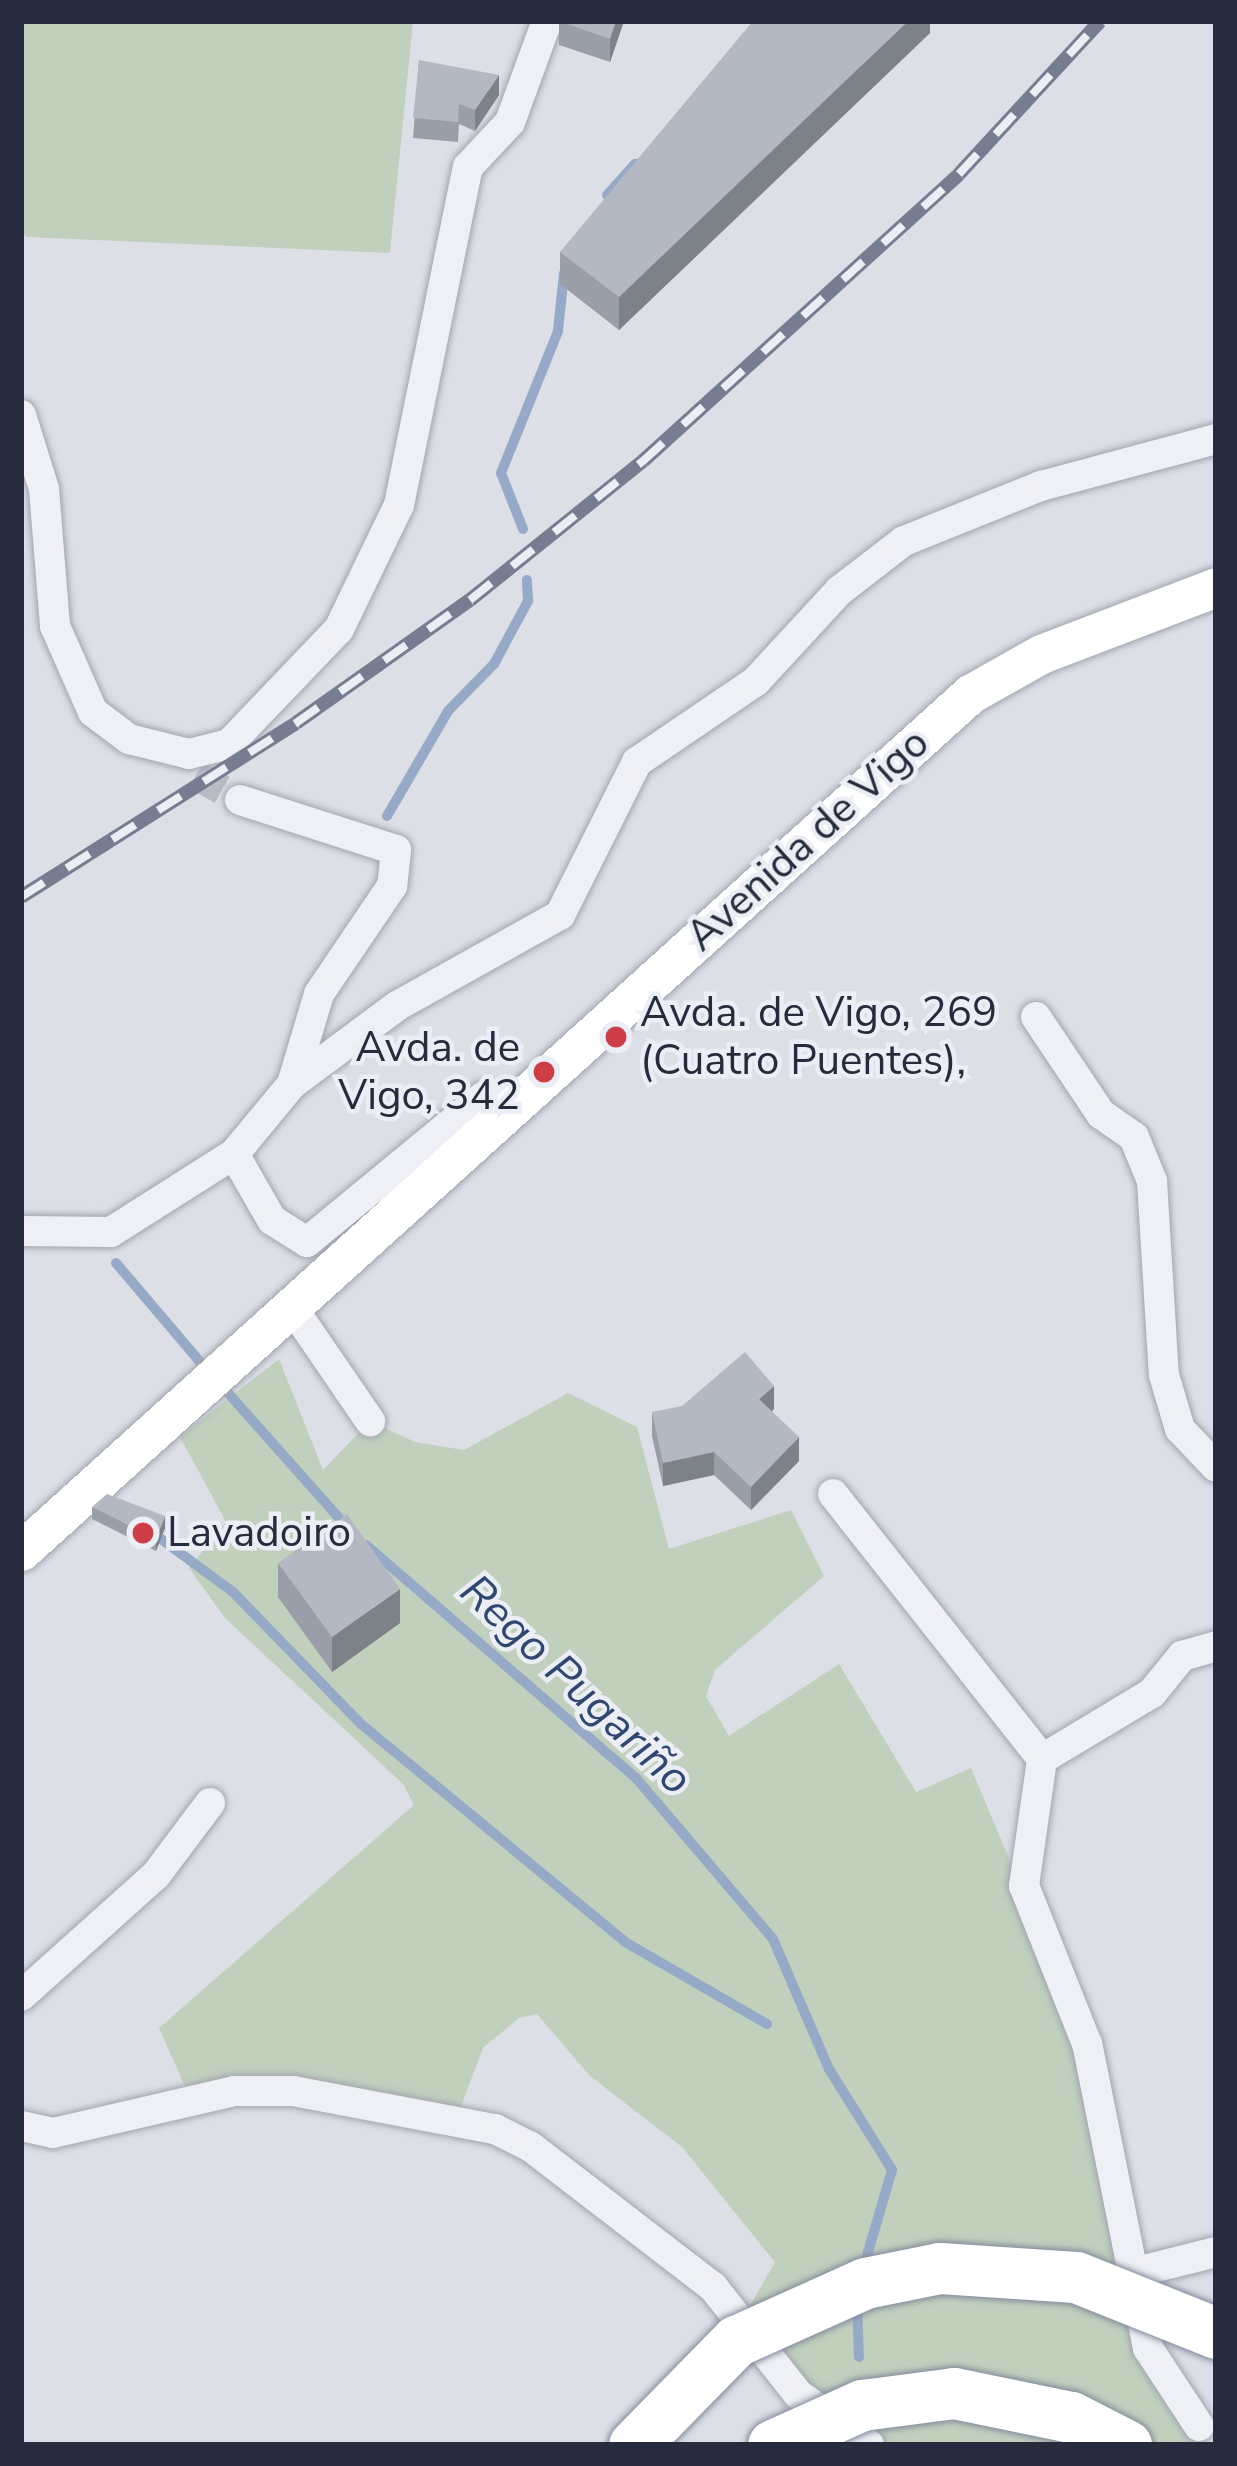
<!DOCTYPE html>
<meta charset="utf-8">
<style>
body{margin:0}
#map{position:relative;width:1237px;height:2466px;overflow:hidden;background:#dcdfe6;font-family:"Nunito Sans",sans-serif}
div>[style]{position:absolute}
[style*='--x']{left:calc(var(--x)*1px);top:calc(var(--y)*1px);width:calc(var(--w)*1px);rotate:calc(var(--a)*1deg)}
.green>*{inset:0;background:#c0d0bd}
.stream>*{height:10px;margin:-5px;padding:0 5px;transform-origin:5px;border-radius:5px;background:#96aac7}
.street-tunnel>*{height:30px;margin-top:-15px;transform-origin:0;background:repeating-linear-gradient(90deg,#b8bbc4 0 30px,transparent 0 45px)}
.roads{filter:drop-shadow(0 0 3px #a2a6b0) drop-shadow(0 0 3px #a2a6b0)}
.street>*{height:30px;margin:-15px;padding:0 15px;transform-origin:15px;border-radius:15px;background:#eff0f5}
.secondary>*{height:39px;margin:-19.5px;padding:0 19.5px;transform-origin:19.5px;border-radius:19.5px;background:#fff}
.rail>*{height:14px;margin-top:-7px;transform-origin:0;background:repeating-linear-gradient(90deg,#ebeef4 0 27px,#767d90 0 54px);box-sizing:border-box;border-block:3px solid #767d90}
.bridges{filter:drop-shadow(0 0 3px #838b9d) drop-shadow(0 0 3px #838b9d)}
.highway-bridge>*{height:51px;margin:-25.5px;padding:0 25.5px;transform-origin:25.5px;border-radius:25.5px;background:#fff}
.wall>*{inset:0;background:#9a9ea8}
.shaded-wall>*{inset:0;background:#7d8188}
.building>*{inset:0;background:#b3b8c3}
.dots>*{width:33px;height:33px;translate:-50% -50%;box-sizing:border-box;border:6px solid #ebeef4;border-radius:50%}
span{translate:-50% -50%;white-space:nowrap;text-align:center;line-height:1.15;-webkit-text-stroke:9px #ebeef4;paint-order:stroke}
.street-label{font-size:42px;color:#262c3d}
.poi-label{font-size:42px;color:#262c3d}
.left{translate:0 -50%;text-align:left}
.right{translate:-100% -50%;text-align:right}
.water-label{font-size:45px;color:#304871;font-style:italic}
.frame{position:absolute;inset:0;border:24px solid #262c3d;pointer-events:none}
</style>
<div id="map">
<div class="green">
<div style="clip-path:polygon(21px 21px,413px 21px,390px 253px,27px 237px,21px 233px)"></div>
<div style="clip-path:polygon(279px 1359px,323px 1470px,370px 1421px,415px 1442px,464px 1450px,568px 1393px,637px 1427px,669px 1549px,791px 1510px,824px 1576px,715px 1670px,706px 1696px,729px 1736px,839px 1664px,916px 1792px,971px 1768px,1087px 2044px,1148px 2348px,1199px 2426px,1193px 2445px,869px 2445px,741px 2322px,775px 2262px,682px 2147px,590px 2076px,537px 2014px,519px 2018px,483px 2048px,455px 2122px,293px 2091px,191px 2100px,159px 2028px,414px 1805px,403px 1784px,225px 1618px,189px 1568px,226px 1522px,180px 1437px)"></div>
</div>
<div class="stream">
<div style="--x:607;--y:195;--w:42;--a:-47.9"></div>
<div style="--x:523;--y:529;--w:60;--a:-111.4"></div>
<div style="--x:501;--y:473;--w:153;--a:-68.1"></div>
<div style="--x:558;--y:331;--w:58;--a:-84.1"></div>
<div style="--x:387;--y:816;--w:121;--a:-59.8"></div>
<div style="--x:448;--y:711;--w:66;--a:-45.6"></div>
<div style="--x:494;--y:664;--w:72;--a:-61.6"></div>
<div style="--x:528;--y:601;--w:21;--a:-93"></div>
<div style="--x:116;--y:1263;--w:142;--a:49.6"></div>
<div style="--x:221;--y:1385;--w:191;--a:48.4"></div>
<div style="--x:161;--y:1539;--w:89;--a:36.4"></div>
<div style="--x:233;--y:1592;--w:184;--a:45.9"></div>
<div style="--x:361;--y:1724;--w:342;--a:39.5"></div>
<div style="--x:625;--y:1942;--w:164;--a:30"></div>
<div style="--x:366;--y:1545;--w:357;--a:40.8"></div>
<div style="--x:636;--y:1778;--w:211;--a:49.6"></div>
<div style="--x:773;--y:1939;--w:142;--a:66.7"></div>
<div style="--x:829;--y:2069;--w:119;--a:58"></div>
<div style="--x:892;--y:2170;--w:100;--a:106.3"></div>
<div style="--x:857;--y:2301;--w:56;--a:88"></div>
</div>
<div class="street-tunnel">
<div style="--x:196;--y:775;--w:51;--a:29.6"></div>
</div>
<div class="roads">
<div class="street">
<div style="--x:21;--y:415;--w:77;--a:72.7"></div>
<div style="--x:44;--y:489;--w:137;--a:85.4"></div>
<div style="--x:55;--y:626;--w:94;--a:66.2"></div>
<div style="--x:93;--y:712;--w:45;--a:36.9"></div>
<div style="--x:129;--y:739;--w:62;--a:14"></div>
<div style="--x:189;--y:754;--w:41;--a:-14"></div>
<div style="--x:229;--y:744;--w:159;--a:-46.3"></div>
<div style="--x:339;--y:629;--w:138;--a:-64.2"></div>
<div style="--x:399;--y:505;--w:345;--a:-78.5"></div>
<div style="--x:468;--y:167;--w:62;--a:-47"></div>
<div style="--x:510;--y:122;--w:108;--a:-69.9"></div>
<div style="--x:240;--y:800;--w:164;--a:17.8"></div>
<div style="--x:396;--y:850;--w:36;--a:96"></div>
<div style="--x:392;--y:886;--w:130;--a:124.1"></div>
<div style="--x:319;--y:994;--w:94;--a:106.7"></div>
<div style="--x:292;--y:1084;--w:91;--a:129.6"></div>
<div style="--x:234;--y:1154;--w:76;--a:60.1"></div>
<div style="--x:272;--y:1220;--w:41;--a:32.2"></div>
<div style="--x:307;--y:1242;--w:228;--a:-39.5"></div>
<div style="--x:483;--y:1097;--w:37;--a:11"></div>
<div style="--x:1036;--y:1017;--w:117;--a:56.2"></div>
<div style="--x:1101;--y:1114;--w:40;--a:34.9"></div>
<div style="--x:1134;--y:1137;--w:48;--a:67.8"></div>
<div style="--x:1152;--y:1181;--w:194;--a:86.5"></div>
<div style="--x:1164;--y:1375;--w:56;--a:73.5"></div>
<div style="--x:1180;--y:1429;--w:52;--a:46.5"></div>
<div style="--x:292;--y:1084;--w:131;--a:-36.6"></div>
<div style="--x:397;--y:1006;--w:187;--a:-29.2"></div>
<div style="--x:560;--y:915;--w:171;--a:-63.3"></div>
<div style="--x:637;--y:762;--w:144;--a:-34.2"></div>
<div style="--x:756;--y:681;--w:122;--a:-47.3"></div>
<div style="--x:839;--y:591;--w:82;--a:-37.6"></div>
<div style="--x:904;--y:541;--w:148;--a:-21.9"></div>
<div style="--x:1041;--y:486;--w:181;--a:-15"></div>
<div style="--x:21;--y:1231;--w:90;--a:0.6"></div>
<div style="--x:111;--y:1232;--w:146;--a:-32.4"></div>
<div style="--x:294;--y:1310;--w:135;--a:55.6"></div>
<div style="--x:833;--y:1494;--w:337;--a:51.7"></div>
<div style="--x:21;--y:1996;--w:181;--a:-41.9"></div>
<div style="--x:156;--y:1875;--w:90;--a:-53.1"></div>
<div style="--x:21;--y:2126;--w:33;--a:12"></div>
<div style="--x:53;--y:2133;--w:187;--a:-13"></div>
<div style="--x:235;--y:2091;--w:58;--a:0"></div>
<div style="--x:293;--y:2091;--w:206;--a:10.7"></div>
<div style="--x:495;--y:2129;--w:40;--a:26.6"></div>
<div style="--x:531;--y:2147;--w:230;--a:37.6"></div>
<div style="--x:713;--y:2287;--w:138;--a:51.5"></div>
<div style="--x:799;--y:2395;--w:86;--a:35.5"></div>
<div style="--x:1136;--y:2272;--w:82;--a:-14"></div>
<div style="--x:1199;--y:2426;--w:93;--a:-123.2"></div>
<div style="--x:1148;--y:2348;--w:310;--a:-101.3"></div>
<div style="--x:1087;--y:2044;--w:170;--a:-111.7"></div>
<div style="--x:1024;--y:1886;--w:128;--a:-81.9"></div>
<div style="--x:1042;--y:1759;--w:128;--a:-31"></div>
<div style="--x:1152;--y:1693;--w:48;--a:-51"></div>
<div style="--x:1182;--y:1656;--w:35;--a:-16"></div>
</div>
<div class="secondary">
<div style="--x:21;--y:1551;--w:1279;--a:-42.08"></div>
<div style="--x:970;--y:694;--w:81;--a:-29.4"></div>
<div style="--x:1041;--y:654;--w:187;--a:-20.9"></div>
</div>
</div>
<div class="rail">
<div style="--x:21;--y:897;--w:325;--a:-32.3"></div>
<div style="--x:296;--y:723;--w:213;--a:-35.3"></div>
<div style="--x:470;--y:600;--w:222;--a:-38.8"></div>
<div style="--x:643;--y:461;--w:427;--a:-42.2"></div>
<div style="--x:959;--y:174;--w:208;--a:-47.3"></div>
</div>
<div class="bridges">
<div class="highway-bridge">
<div style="--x:634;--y:2445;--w:146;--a:-45.6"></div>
<div style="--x:736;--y:2341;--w:141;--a:-24.2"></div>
<div style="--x:865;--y:2283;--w:76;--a:-11.3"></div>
<div style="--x:940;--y:2268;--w:136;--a:3.8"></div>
<div style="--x:1076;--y:2277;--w:151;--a:21.8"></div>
<div style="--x:773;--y:2445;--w:98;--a:-24.2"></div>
<div style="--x:862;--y:2405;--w:93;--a:-7.4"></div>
<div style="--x:954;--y:2393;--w:119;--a:11.6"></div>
<div style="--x:1071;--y:2417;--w:62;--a:27"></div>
</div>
</div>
<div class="wall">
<div style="clip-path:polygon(559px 21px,624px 21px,610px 62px,559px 45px)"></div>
<div style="clip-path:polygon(930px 21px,930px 33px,619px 330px,560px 284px,560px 252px)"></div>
<div style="clip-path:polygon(419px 60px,499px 95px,475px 131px,459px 124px,458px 142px,413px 138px)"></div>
<div style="clip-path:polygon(774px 1409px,772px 1411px,799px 1461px,751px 1510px,714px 1475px,663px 1486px,652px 1436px,652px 1412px)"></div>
<div style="clip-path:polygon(92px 1507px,165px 1528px,156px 1551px,92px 1519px)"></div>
<div style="clip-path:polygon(278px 1563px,400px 1623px,332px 1672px,278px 1597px)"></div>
</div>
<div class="shaded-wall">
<div style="clip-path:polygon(616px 21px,624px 21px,610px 62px,610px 39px)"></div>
<div style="clip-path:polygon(908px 21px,930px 21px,930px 33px,619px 330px,619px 297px)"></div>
<div style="clip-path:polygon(499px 75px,499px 95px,475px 131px,475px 110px)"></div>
<div style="clip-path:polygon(774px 1386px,774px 1409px,759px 1422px,759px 1399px)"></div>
<div style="clip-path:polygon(799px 1437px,799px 1461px,751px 1510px,751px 1487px)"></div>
<div style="clip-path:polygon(714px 1452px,714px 1475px,663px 1486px,663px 1463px)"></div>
<div style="clip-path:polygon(165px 1516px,165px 1528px,156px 1551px,156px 1539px)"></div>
<div style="clip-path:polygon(400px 1589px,400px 1623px,332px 1672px,332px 1637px)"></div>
</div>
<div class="building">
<div style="clip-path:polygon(559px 21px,616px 21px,610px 39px)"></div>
<div style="clip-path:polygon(753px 21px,908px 21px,619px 297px,560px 252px)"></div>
<div style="clip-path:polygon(419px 60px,499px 75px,475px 110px,459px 104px,458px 122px,413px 118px)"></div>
<div style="clip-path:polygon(745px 1352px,774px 1386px,759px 1399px,799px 1437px,751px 1487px,714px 1452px,663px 1463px,652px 1412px,682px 1406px)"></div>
<div style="clip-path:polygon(107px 1494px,165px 1516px,156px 1539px,92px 1507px)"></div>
<div style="clip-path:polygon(347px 1514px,400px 1589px,332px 1637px,278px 1563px)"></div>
</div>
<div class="dots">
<div style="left:616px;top:1037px;background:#ce3e48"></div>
<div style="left:544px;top:1072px;background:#ce3e48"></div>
<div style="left:143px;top:1533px;background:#ce3e48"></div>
</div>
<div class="street-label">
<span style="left:808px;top:840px;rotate:-42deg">Avenida de Vigo</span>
</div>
<div class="poi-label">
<span class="left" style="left:640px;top:1037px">Avda. de Vigo, 269<br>(Cuatro Puentes),</span>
<span class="right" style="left:520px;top:1072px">Avda. de<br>Vigo, 342</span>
<span class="left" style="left:167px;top:1533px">Lavadoiro</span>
</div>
<div class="water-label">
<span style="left:576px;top:1685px;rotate:43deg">Rego Pugariño</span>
</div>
<div class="frame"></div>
</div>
